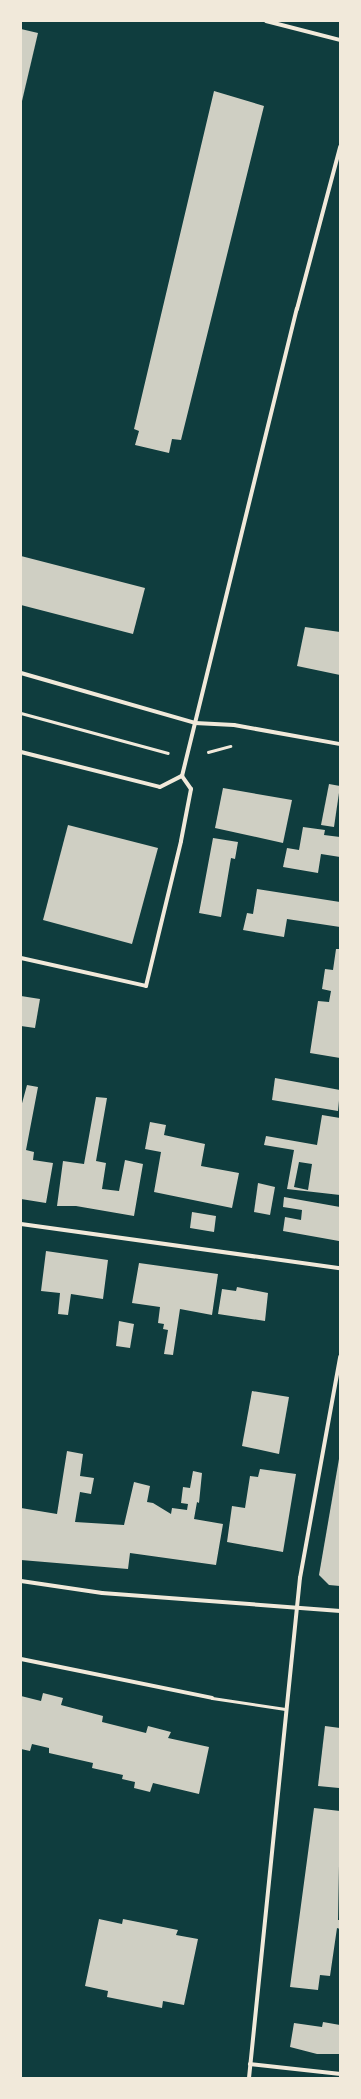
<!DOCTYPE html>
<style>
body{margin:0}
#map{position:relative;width:361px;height:2099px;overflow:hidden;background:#0f3d3e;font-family:Roboto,sans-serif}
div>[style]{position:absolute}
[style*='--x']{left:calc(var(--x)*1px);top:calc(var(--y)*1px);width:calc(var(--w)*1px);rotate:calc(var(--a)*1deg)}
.building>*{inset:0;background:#cfcfc3}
.path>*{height:2.5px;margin:-1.25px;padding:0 1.25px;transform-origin:1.25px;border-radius:1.25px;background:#f1e9da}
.service>*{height:3px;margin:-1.5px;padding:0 1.5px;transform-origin:1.5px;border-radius:1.5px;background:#f1e9da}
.pedestrian>*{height:3.5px;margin:-1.75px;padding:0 1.75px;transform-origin:1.75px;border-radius:1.75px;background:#f1e9da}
.minor>*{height:4px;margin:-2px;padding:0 2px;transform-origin:2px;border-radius:2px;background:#f1e9da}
span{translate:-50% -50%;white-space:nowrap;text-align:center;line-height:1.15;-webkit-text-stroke:3px #f1e9da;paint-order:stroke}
.frame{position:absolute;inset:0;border:22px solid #f1e9da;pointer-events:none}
</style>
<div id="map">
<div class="building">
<div style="clip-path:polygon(21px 29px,38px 33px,22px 101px,21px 101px)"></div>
<div style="clip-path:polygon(214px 91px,264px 106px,181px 440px,172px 439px,169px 453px,135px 445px,139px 431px,134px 429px)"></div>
<div style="clip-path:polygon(21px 556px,145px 588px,133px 634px,21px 605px)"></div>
<div style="clip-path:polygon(305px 627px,340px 632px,340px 675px,297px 666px)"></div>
<div style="clip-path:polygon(329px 784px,340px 786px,334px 827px,321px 825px)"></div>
<div style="clip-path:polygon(223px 788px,292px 800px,283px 843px,215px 828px)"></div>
<div style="clip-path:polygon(68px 825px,158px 848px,132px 944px,43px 920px)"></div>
<div style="clip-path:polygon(303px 827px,325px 830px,324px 835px,340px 837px,340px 857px,321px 854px,318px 873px,283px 867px,287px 848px,299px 850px)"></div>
<div style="clip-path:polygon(213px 838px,238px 842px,235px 859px,231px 858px,221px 917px,199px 913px)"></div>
<div style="clip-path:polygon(257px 889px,340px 902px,340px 927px,287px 919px,284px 937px,243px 930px,247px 913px,253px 914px)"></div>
<div style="clip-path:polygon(336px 949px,340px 949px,340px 1058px,310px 1053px,318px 1001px,329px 1002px,331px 991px,322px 989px,325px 969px,333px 970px)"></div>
<div style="clip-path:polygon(21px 996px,40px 999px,35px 1028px,21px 1026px)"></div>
<div style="clip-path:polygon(275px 1078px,340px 1090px,338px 1111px,272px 1100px)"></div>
<div style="clip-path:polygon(27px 1085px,38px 1087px,26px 1150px,34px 1152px,33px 1160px,53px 1163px,46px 1203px,21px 1199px,21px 1107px)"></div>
<div style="clip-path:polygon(96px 1097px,107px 1098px,96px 1161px,106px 1163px,102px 1189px,119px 1191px,125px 1160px,143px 1164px,134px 1216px,76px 1206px,57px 1206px,63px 1161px,84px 1164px)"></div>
<div style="clip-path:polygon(evenodd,322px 1115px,340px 1118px,340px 1195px,287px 1189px,294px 1150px,264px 1145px,266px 1136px,317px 1145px,322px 1115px,299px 1162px,312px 1164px,308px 1190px,294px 1187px,299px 1162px)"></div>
<div style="clip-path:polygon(150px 1122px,166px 1125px,164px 1135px,205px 1144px,201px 1166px,239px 1173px,232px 1208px,154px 1192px,161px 1152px,145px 1149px)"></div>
<div style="clip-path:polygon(258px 1183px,275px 1187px,270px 1215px,254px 1212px)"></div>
<div style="clip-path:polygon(284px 1197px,340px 1207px,339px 1241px,283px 1231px,285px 1217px,301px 1220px,302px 1210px,283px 1207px)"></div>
<div style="clip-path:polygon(192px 1212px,216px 1216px,214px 1232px,190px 1228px)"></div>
<div style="clip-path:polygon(46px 1251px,108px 1260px,103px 1299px,71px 1294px,68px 1315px,58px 1314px,60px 1293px,41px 1291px)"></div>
<div style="clip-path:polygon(139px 1263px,218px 1274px,212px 1315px,180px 1309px,173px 1355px,164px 1354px,168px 1330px,163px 1329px,164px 1324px,158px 1323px,160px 1307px,132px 1303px)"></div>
<div style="clip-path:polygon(237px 1287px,268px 1293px,265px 1321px,218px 1314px,222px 1289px,236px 1291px)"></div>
<div style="clip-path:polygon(119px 1321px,134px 1324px,130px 1348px,116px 1346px)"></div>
<div style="clip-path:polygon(252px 1391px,289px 1397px,279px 1454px,242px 1446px)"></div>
<div style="clip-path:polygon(67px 1451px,83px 1454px,80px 1476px,94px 1478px,91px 1494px,80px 1492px,75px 1522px,124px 1525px,134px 1482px,150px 1486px,147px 1502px,153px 1503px,171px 1514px,172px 1508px,187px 1510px,188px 1504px,181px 1503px,183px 1487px,190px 1488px,193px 1471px,202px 1473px,199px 1503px,197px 1502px,194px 1519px,223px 1524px,216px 1565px,130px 1553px,128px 1569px,21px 1560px,21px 1508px,57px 1514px)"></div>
<div style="clip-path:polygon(339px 1459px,340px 1459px,340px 1586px,329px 1585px,319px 1575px)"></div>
<div style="clip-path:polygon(260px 1469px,296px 1474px,283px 1552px,227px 1542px,232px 1506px,245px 1508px,250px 1476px,258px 1477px)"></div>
<div style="clip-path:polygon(43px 1693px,63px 1698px,61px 1705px,103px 1716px,102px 1722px,146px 1733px,148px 1726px,171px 1732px,168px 1738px,209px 1747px,199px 1794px,153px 1783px,150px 1792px,134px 1788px,135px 1782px,122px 1779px,123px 1775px,92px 1768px,93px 1763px,49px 1753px,49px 1748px,32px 1744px,30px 1751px,21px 1749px,21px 1696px,41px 1701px)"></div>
<div style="clip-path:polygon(325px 1726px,340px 1728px,339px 1788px,318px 1786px)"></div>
<div style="clip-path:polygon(314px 1808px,340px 1811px,338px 1920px,340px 1920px,340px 1929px,337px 1928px,330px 1976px,320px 1975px,318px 1990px,290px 1987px)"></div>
<div style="clip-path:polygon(99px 1919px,122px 1924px,123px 1919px,178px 1930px,176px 1935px,198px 1939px,184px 2005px,163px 2001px,162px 2008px,107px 1997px,108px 1991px,85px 1986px)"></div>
<div style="clip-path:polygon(323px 2022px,340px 2025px,340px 2054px,317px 2054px,290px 2047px,294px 2023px,322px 2027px)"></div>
</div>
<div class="path">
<div style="--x:21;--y:713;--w:152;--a:15.2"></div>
<div style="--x:208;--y:752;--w:23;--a:-15"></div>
</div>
<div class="service">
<div style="--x:212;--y:1698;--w:74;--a:8.6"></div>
</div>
<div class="pedestrian">
<div style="--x:250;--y:2064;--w:91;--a:6.3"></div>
</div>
<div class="minor">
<div style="--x:266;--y:21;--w:76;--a:14.4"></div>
<div style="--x:21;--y:673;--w:181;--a:16"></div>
<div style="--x:195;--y:723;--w:39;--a:3"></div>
<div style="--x:234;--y:725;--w:108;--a:10.2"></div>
<div style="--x:21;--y:752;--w:143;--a:14.1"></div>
<div style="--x:160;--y:787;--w:25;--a:-27"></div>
<div style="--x:21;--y:958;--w:128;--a:12.6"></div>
<div style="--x:146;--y:986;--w:149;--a:-76.4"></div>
<div style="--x:181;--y:841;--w:53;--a:-79.1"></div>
<div style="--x:191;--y:789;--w:16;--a:-125"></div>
<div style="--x:182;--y:776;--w:481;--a:-76.2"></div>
<div style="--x:297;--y:309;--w:168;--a:-75.1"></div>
<div style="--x:21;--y:1224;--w:322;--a:7.9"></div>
<div style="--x:21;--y:1581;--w:82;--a:8.4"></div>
<div style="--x:102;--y:1593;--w:239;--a:4.3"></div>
<div style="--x:21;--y:1659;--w:195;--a:11.5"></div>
<div style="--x:249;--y:2078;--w:503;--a:-84.18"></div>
<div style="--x:300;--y:1578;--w:225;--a:-79.7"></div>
</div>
<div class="frame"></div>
</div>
